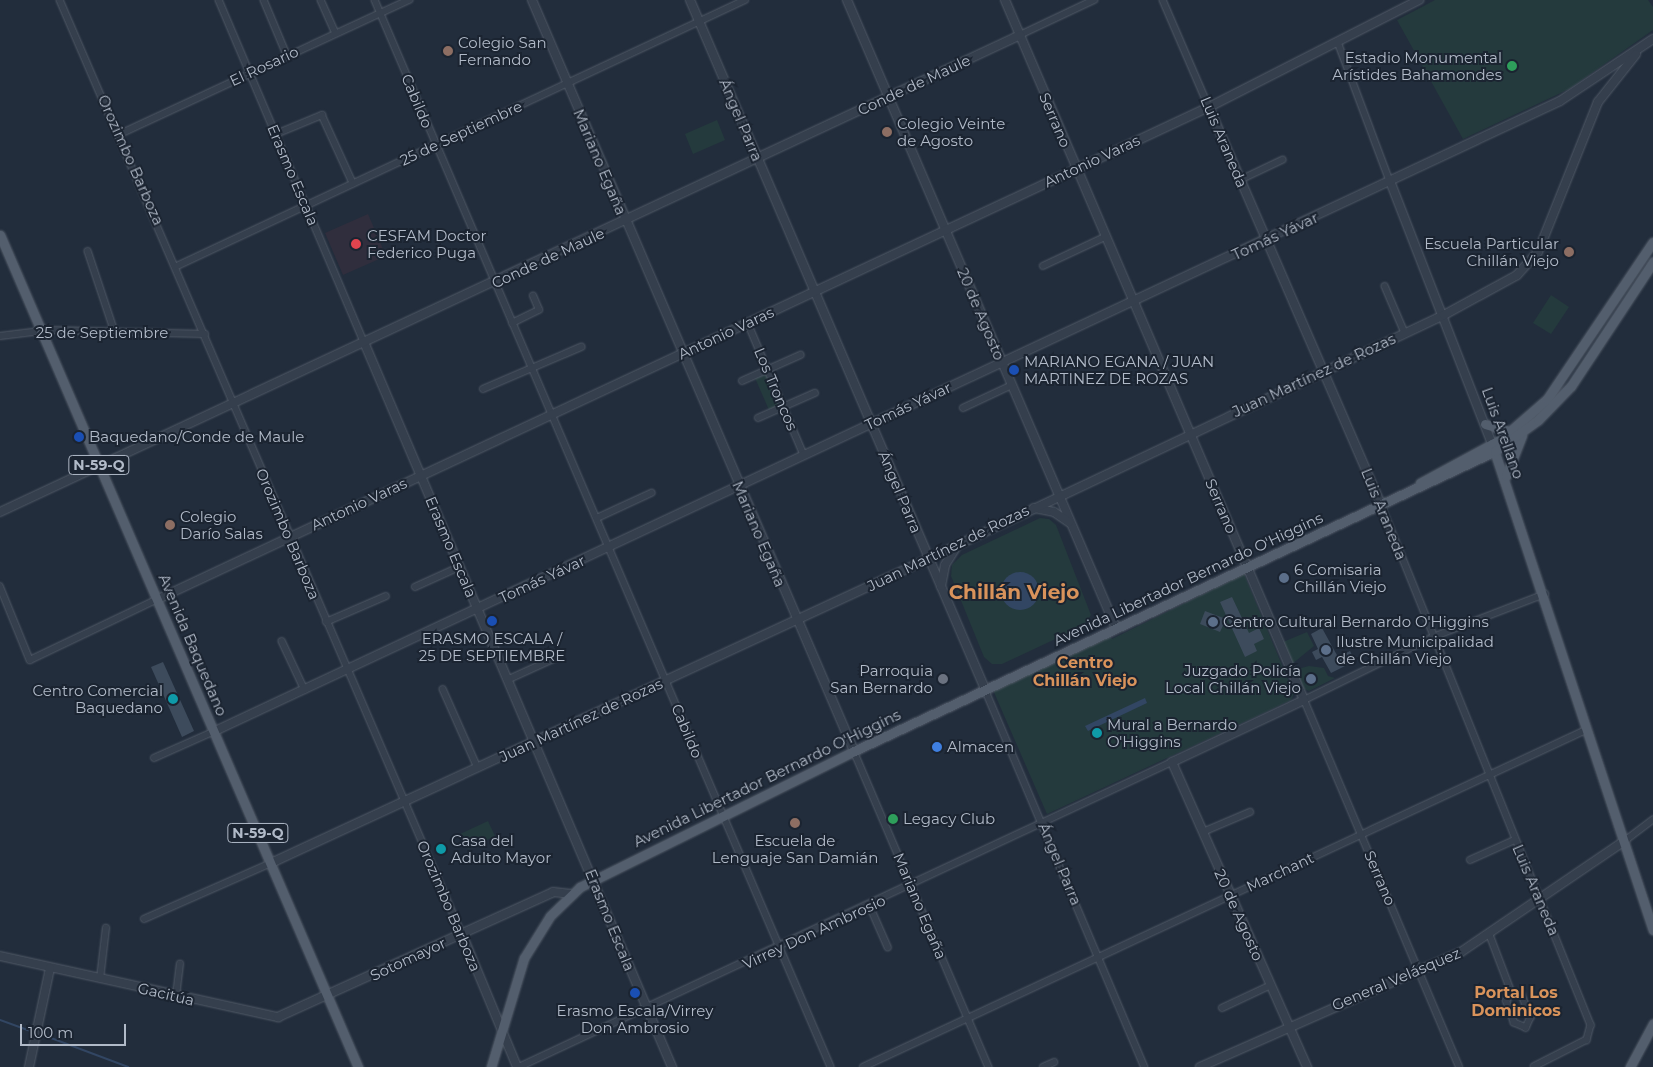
<!DOCTYPE html>
<meta charset="utf-8">
<style>
body{margin:0}
#map{position:relative;width:1653px;height:1067px;overflow:hidden;background:#222d3c;font-family:Montserrat,sans-serif}
div>[style]{position:absolute}
[style*='--x']{left:calc(var(--x)*1px);top:calc(var(--y)*1px);width:calc(var(--w)*1px);rotate:calc(var(--a)*1deg)}
.medical>*{inset:0;background:#302e3d}
.green>*{inset:0;background:#243a3d}
.water>*{inset:0;background:#324663}
.round{border-radius:50%}
.stream>*{height:2px;margin:-1px;padding:0 1px;transform-origin:1px;border-radius:1px;background:#324663}
.building>*{inset:0;background:#3d4b5c}
.roads{filter:drop-shadow(0 0 1px #515a67) drop-shadow(0 0 1px #515a67)}
.minor>*{height:5.5px;margin:-2.75px;padding:0 2.75px;transform-origin:2.75px;border-radius:2.75px;background:#353f4d}
.tertiary>*{height:8px;margin:-4px;padding:0 4px;transform-origin:4px;border-radius:4px;background:#353f4d}
.primary>*{height:9px;margin:-4.5px;padding:0 4.5px;transform-origin:4.5px;border-radius:4.5px;background:#535e6d}
.dots>*{width:14px;height:14px;translate:-50% -50%;box-sizing:border-box;border:2px solid #1b2431;border-radius:50%}
span{translate:-50% -50%;white-space:nowrap;text-align:center;line-height:1.15;-webkit-text-stroke:4px #1b2431;paint-order:stroke}
.shield-label span{padding:1px 4px;background:#1b2431;border:1px solid;border-radius:4px;-webkit-text-stroke-width:0}
.shield-label{font-size:14px;color:#b1bac8;font-weight:700}
.poi-label{font-size:15px;color:#b1bac8}
.left{translate:0 -50%;text-align:left}
.right{translate:-100% -50%;text-align:right}
.street-label{font-size:15px;color:#b1bac8}
.neighbourhood-label{font-size:16px;color:#d9935b;font-weight:700}
.district-label{font-size:20px;color:#d9935b;font-weight:700}
.scale{position:absolute;left:20px;top:1024px;width:106px;height:22px;box-sizing:border-box;border:2px solid #b1bac8;border-top:0;padding-left:6px;font-size:15px;line-height:18px;white-space:nowrap;color:#b1bac8;-webkit-text-stroke:4px #1b2431;paint-order:stroke}
</style>
<div id="map">
<div class="medical">
<div style="clip-path:polygon(368px 214px,386px 256px,343px 275px,325px 233px)"></div>
</div>
<div class="green">
<div style="clip-path:polygon(1435px 0,1648px 0,1653px 7px,1653px 30px,1569px 89px,1463px 139px,1397px 20px)"></div>
<div style="clip-path:polygon(717px 120px,725px 140px,693px 154px,685px 134px)"></div>
<div style="clip-path:polygon(1551px 295px,1569px 307px,1551px 334px,1533px 323px)"></div>
<div style="clip-path:polygon(766px 374px,779px 405px,769px 410px,755px 378px)"></div>
<div style="clip-path:polygon(1040px 518px,1049px 519px,1056px 525px,1091px 615px,1083px 626px,1002px 664px,992px 664px,984px 657px,951px 576px,952px 565px,962px 555px)"></div>
<div style="clip-path:polygon(1244px 574px,1294px 694px,1291px 700px,1047px 814px,993px 690px,1109px 635px,1112px 639px)"></div>
<div style="clip-path:polygon(1307px 632px,1314px 646px,1292px 664px,1283px 642px)"></div>
<div style="clip-path:polygon(1309px 666px,1324px 668px,1328px 676px,1335px 678px,1309px 691px,1302px 688px,1294px 670px)"></div>
<div style="clip-path:polygon(488px 821px,495px 836px,468px 849px,460px 834px)"></div>
</div>
<div class="water">
<div class="round" style="left:1001px;top:572px;width:38px;height:38px"></div>
<div style="clip-path:polygon(1145px 698px,1147px 703px,1088px 731px,1085px 726px)"></div>
</div>
<div class="stream">
<div style="--x:0;--y:1020;--w:33;--a:20"></div>
<div style="--x:43;--y:1035;--w:91;--a:20.6"></div>
</div>
<div class="building">
<div style="clip-path:polygon(1232px 597px,1249px 633px,1259px 628px,1264px 639px,1254px 644px,1257px 651px,1245px 657px,1220px 602px)"></div>
<div style="clip-path:polygon(1205px 611px,1226px 619px,1220px 632px,1200px 624px)"></div>
<div style="clip-path:polygon(1322px 628px,1338px 657px,1350px 651px,1355px 661px,1331px 673px,1322px 657px,1316px 660px,1312px 652px,1318px 649px,1311px 634px)"></div>
<div style="clip-path:polygon(163px 662px,194px 731px,182px 737px,151px 667px)"></div>
</div>
<div class="roads">
<div class="minor">
<div style="--x:60;--y:0;--w:1017;--a:66.71"></div>
<div style="--x:219;--y:0;--w:371;--a:67"></div>
<div style="--x:264;--y:0;--w:60;--a:67.3"></div>
<div style="--x:321;--y:0;--w:35;--a:66"></div>
<div style="--x:375;--y:0;--w:1160;--a:66.86"></div>
<div style="--x:1163;--y:0;--w:116;--a:66.7"></div>
<div style="--x:1020;--y:35;--w:82;--a:-25.3"></div>
<div style="--x:1338;--y:42;--w:148;--a:69.5"></div>
<div style="--x:120;--y:134;--w:319;--a:-24.9"></div>
<div style="--x:276;--y:134;--w:50;--a:-22.4"></div>
<div style="--x:322;--y:115;--w:75;--a:65.5"></div>
<div style="--x:1240;--y:180;--w:47;--a:-25.5"></div>
<div style="--x:88;--y:251;--w:85;--a:71.6"></div>
<div style="--x:177;--y:266;--w:627;--a:-25.09"></div>
<div style="--x:1043;--y:266;--w:68;--a:-25.1"></div>
<div style="--x:1385;--y:286;--w:51;--a:66.9"></div>
<div style="--x:512;--y:323;--w:30;--a:-26"></div>
<div style="--x:539;--y:310;--w:15;--a:-113"></div>
<div style="--x:748;--y:323;--w:143;--a:67"></div>
<div style="--x:0;--y:336;--w:49;--a:-7"></div>
<div style="--x:49;--y:330;--w:156;--a:1.5"></div>
<div style="--x:742;--y:381;--w:64;--a:-24.1"></div>
<div style="--x:483;--y:389;--w:107;--a:-23.2"></div>
<div style="--x:963;--y:408;--w:54;--a:-25.1"></div>
<div style="--x:758;--y:418;--w:62;--a:-23.7"></div>
<div style="--x:1381;--y:504;--w:562;--a:68.05"></div>
<div style="--x:1591;--y:1025;--w:16;--a:105"></div>
<div style="--x:1587;--y:1040;--w:59;--a:153"></div>
<div style="--x:597;--y:518;--w:60;--a:-24.8"></div>
<div style="--x:0;--y:586;--w:80;--a:67.9"></div>
<div style="--x:30;--y:660;--w:142;--a:-25.5"></div>
<div style="--x:415;--y:587;--w:48;--a:-24.4"></div>
<div style="--x:326;--y:622;--w:65;--a:-23.4"></div>
<div style="--x:282;--y:641;--w:54;--a:64.9"></div>
<div style="--x:507;--y:680;--w:58;--a:-24.4"></div>
<div style="--x:443;--y:689;--w:86;--a:66.1"></div>
<div style="--x:985;--y:689;--w:410;--a:67.1"></div>
<div style="--x:854;--y:751;--w:344;--a:66.9"></div>
<div style="--x:154;--y:758;--w:67;--a:-23.9"></div>
<div style="--x:1203;--y:832;--w:51;--a:-23.1"></div>
<div style="--x:1626;--y:840;--w:34;--a:-37"></div>
<div style="--x:1470;--y:860;--w:49;--a:-24"></div>
<div style="--x:870;--y:906;--w:45;--a:66.3"></div>
<div style="--x:144;--y:919;--w:139;--a:-23.8"></div>
<div style="--x:1490;--y:935;--w:62;--a:69.2"></div>
<div style="--x:100;--y:979;--w:51;--a:-83.3"></div>
<div style="--x:1512;--y:993;--w:10;--a:11"></div>
<div style="--x:1522;--y:995;--w:24;--a:68"></div>
<div style="--x:1531;--y:1017;--w:12;--a:114"></div>
<div style="--x:1526;--y:1028;--w:13;--a:-157"></div>
<div style="--x:1514;--y:1023;--w:23;--a:-110"></div>
<div style="--x:1506;--y:1001;--w:10;--a:-53"></div>
<div style="--x:176;--y:996;--w:32;--a:-83"></div>
<div style="--x:1222;--y:1008;--w:54;--a:-25.1"></div>
<div style="--x:519;--y:1067;--w:721;--a:-25.04"></div>
<div style="--x:863;--y:1067;--w:800;--a:-25"></div>
<div style="--x:1043;--y:1067;--w:12;--a:-24"></div>
<div style="--x:1459;--y:1067;--w:398;--a:-112.9"></div>
<div style="--x:1304;--y:700;--w:144;--a:-26"></div>
<div style="--x:1433;--y:637;--w:120;--a:-21"></div>
</div>
<div class="tertiary">
<div style="--x:532;--y:0;--w:817;--a:66.79"></div>
<div style="--x:690;--y:0;--w:749;--a:66.82"></div>
<div style="--x:847;--y:0;--w:683;--a:66.81"></div>
<div style="--x:1005;--y:0;--w:761;--a:66.87"></div>
<div style="--x:1304;--y:700;--w:146;--a:154.8"></div>
<div style="--x:1172;--y:762;--w:334;--a:66.1"></div>
<div style="--x:1209;--y:107;--w:433;--a:66.6"></div>
<div style="--x:1390;--y:181;--w:282;--a:68.8"></div>
<div style="--x:364;--y:342;--w:788;--a:66.98"></div>
<div style="--x:1034;--y:508;--w:20;--a:11"></div>
<div style="--x:1054;--y:512;--w:18;--a:34"></div>
<div style="--x:0;--y:512;--w:1126;--a:-25.06"></div>
<div style="--x:941;--y:586;--w:21;--a:-79"></div>
<div style="--x:945;--y:565;--w:22;--a:-58"></div>
<div style="--x:158;--y:599;--w:1160;--a:-25.09"></div>
<div style="--x:1209;--y:107;--w:236;--a:-27"></div>
<div style="--x:215;--y:731;--w:1485;--a:-25.1"></div>
<div style="--x:1560;--y:101;--w:112;--a:-33.7"></div>
<div style="--x:271;--y:863;--w:724;--a:-24.83"></div>
<div style="--x:928;--y:559;--w:571;--a:-25.31"></div>
<div style="--x:1444;--y:315;--w:83;--a:-28.7"></div>
<div style="--x:1517;--y:275;--w:31;--a:-48"></div>
<div style="--x:1538;--y:252;--w:162;--a:-68.2"></div>
<div style="--x:1598;--y:102;--w:61;--a:-51.6"></div>
<div style="--x:462;--y:934;--w:144;--a:67.5"></div>
<div style="--x:0;--y:956;--w:285;--a:12.4"></div>
<div style="--x:278;--y:1017;--w:302;--a:-24.4"></div>
<div style="--x:553;--y:892;--w:18;--a:6"></div>
<div style="--x:29;--y:1067;--w:101;--a:-78"></div>
<div style="--x:1200;--y:1067;--w:285;--a:-23.8"></div>
<div style="--x:1461;--y:952;--w:199;--a:-34.2"></div>
</div>
<div class="primary">
<div style="--x:0;--y:235;--w:906;--a:66.72"></div>
<div style="--x:1485;--y:424;--w:27;--a:17"></div>
<div style="--x:1492;--y:444;--w:512;--a:71.67"></div>
<div style="--x:1506;--y:476;--w:44;--a:-68.7"></div>
<div style="--x:1420;--y:483;--w:92;--a:-28.5"></div>
<div style="--x:1501;--y:439;--w:61;--a:-41"></div>
<div style="--x:1547;--y:399;--w:189;--a:-56"></div>
<div style="--x:491;--y:1067;--w:114;--a:-73.2"></div>
<div style="--x:524;--y:958;--w:49;--a:-58.2"></div>
<div style="--x:550;--y:916;--w:42;--a:-44"></div>
<div style="--x:580;--y:887;--w:306;--a:-26.4"></div>
<div style="--x:854;--y:751;--w:708;--a:-25.08"></div>
<div style="--x:1495;--y:451;--w:53;--a:-35.8"></div>
<div style="--x:1538;--y:420;--w:47;--a:-45.9"></div>
<div style="--x:1571;--y:386;--w:149;--a:-56.5"></div>
<div style="--x:1630;--y:1067;--w:49;--a:-61.9"></div>
</div>
</div>
<div class="dots">
<div style="left:448px;top:51px;background:#8d6e63"></div>
<div style="left:1512px;top:66px;background:#2e9e5b"></div>
<div style="left:887px;top:132px;background:#8d6e63"></div>
<div style="left:356px;top:244px;background:#e0444e"></div>
<div style="left:1569px;top:252px;background:#8d6e63"></div>
<div style="left:1014px;top:370px;background:#1a4fb4"></div>
<div style="left:79px;top:437px;background:#1a4fb4"></div>
<div style="left:170px;top:525px;background:#8d6e63"></div>
<div style="left:1284px;top:578px;background:#5c6f8a"></div>
<div style="left:492px;top:621px;background:#1a4fb4"></div>
<div style="left:1213px;top:622px;background:#5c6f8a"></div>
<div style="left:1326px;top:650px;background:#5c6f8a"></div>
<div style="left:943px;top:679px;background:#6b7280"></div>
<div style="left:1311px;top:679px;background:#5c6f8a"></div>
<div style="left:173px;top:699px;background:#0f9aa8"></div>
<div style="left:1097px;top:733px;background:#0f9aa8"></div>
<div style="left:937px;top:747px;background:#3f7fe0"></div>
<div style="left:893px;top:819px;background:#2e9e5b"></div>
<div style="left:795px;top:823px;background:#8d6e63"></div>
<div style="left:441px;top:849px;background:#0f9aa8"></div>
<div style="left:635px;top:993px;background:#1a4fb4"></div>
</div>
<div class="shield-label">
<span style="left:99px;top:465px">N-59-Q</span>
<span style="left:258px;top:833px">N-59-Q</span>
</div>
<div class="poi-label">
<span class="left" style="left:458px;top:51px">Colegio San<br>Fernando</span>
<span class="right" style="left:1502px;top:66px">Estadio Monumental<br>Arístides Bahamondes</span>
<span class="left" style="left:897px;top:132px">Colegio Veinte<br>de Agosto</span>
<span class="left" style="left:367px;top:244px">CESFAM Doctor<br>Federico Puga</span>
<span class="right" style="left:1559px;top:252px">Escuela Particular<br>Chillán Viejo</span>
<span class="left" style="left:1024px;top:370px">MARIANO EGANA / JUAN<br>MARTINEZ DE ROZAS</span>
<span class="left" style="left:89px;top:437px">Baquedano/Conde de Maule</span>
<span class="left" style="left:180px;top:525px">Colegio<br>Darío Salas</span>
<span class="left" style="left:1294px;top:578px">6 Comisaria<br>Chillán Viejo</span>
<span class="left" style="left:1223px;top:622px">Centro Cultural Bernardo O'Higgins</span>
<span style="left:492px;top:647px">ERASMO ESCALA /<br>25 DE SEPTIEMBRE</span>
<span class="left" style="left:1336px;top:650px">Ilustre Municipalidad<br>de Chillán Viejo</span>
<span class="right" style="left:933px;top:679px">Parroquia<br>San Bernardo</span>
<span class="right" style="left:1301px;top:679px">Juzgado Policía<br>Local Chillán Viejo</span>
<span class="right" style="left:163px;top:699px">Centro Comercial<br>Baquedano</span>
<span class="left" style="left:1107px;top:733px">Mural a Bernardo<br>O'Higgins</span>
<span class="left" style="left:947px;top:747px">Almacen</span>
<span class="left" style="left:903px;top:819px">Legacy Club</span>
<span class="left" style="left:451px;top:849px">Casa del<br>Adulto Mayor</span>
<span style="left:795px;top:849px">Escuela de<br>Lenguaje San Damián</span>
<span style="left:635px;top:1019px">Erasmo Escala/Virrey<br>Don Ambrosio</span>
</div>
<div class="street-label">
<span style="left:264px;top:66px;rotate:-25deg">El Rosario</span>
<span style="left:914px;top:85px;rotate:-25deg">Conde de Maule</span>
<span style="left:417px;top:101px;rotate:67deg">Cabildo</span>
<span style="left:741px;top:120px;rotate:67deg">Ángel Parra</span>
<span style="left:1055px;top:120px;rotate:67deg">Serrano</span>
<span style="left:461px;top:133px;rotate:-25deg">25 de Septiembre</span>
<span style="left:1224px;top:142px;rotate:67deg">Luis Araneda</span>
<span style="left:131px;top:160px;rotate:66deg">Orozimbo Barboza</span>
<span style="left:1092px;top:161px;rotate:-25deg">Antonio Varas</span>
<span style="left:600px;top:162px;rotate:67deg">Mariano Egaña</span>
<span style="left:293px;top:175px;rotate:67deg">Erasmo Escala</span>
<span style="left:1275px;top:236px;rotate:-25deg">Tomás Yávar</span>
<span style="left:548px;top:258px;rotate:-25deg">Conde de Maule</span>
<span style="left:981px;top:314px;rotate:67deg">20 de Agosto</span>
<span style="left:102px;top:333px">25 de Septiembre</span>
<span style="left:726px;top:333px;rotate:-25deg">Antonio Varas</span>
<span style="left:1314px;top:375px;rotate:-25deg">Juan Martínez de Rozas</span>
<span style="left:776px;top:389px;rotate:67deg">Los Troncos</span>
<span style="left:908px;top:406px;rotate:-25deg">Tomás Yávar</span>
<span style="left:1503px;top:433px;rotate:70deg">Luis Arellano</span>
<span style="left:900px;top:492px;rotate:67deg">Ángel Parra</span>
<span style="left:359px;top:504px;rotate:-25deg">Antonio Varas</span>
<span style="left:1221px;top:506px;rotate:67deg">Serrano</span>
<span style="left:1384px;top:514px;rotate:68deg">Luis Araneda</span>
<span style="left:288px;top:534px;rotate:67deg">Orozimbo Barboza</span>
<span style="left:759px;top:534px;rotate:67deg">Mariano Egaña</span>
<span style="left:451px;top:547px;rotate:67deg">Erasmo Escala</span>
<span style="left:948px;top:548px;rotate:-26deg">Juan Martínez de Rozas</span>
<span style="left:542px;top:579px;rotate:-25deg">Tomás Yávar</span>
<span style="left:1188px;top:579px;rotate:-25deg">Avenida Libertador Bernardo O'Higgins</span>
<span style="left:193px;top:645px;rotate:67deg">Avenida Baquedano</span>
<span style="left:581px;top:720px;rotate:-25deg">Juan Martínez de Rozas</span>
<span style="left:687px;top:731px;rotate:67deg">Cabildo</span>
<span style="left:767px;top:778px;rotate:-26deg">Avenida Libertador Bernardo O'Higgins</span>
<span style="left:1060px;top:864px;rotate:67deg">Ángel Parra</span>
<span style="left:1280px;top:872px;rotate:-25deg">Marchant</span>
<span style="left:1380px;top:878px;rotate:67deg">Serrano</span>
<span style="left:1536px;top:890px;rotate:67deg">Luis Araneda</span>
<span style="left:449px;top:906px;rotate:67deg">Orozimbo Barboza</span>
<span style="left:920px;top:906px;rotate:67deg">Mariano Egaña</span>
<span style="left:1239px;top:915px;rotate:66deg">20 de Agosto</span>
<span style="left:610px;top:920px;rotate:68deg">Erasmo Escala</span>
<span style="left:814px;top:932px;rotate:-25deg">Virrey Don Ambrosio</span>
<span style="left:408px;top:959px;rotate:-25deg">Sotomayor</span>
<span style="left:1396px;top:979px;rotate:-23deg">General Velásquez</span>
<span style="left:166px;top:994px;rotate:13deg">Gacitúa</span>
</div>
<div class="neighbourhood-label">
<span style="left:1085px;top:672px">Centro<br>Chillán Viejo</span>
<span style="left:1516px;top:1002px">Portal Los<br>Dominicos</span>
</div>
<div class="district-label">
<span style="left:1014px;top:592px">Chillán Viejo</span>
</div>
<div class="scale">100 m</div>
</div>
